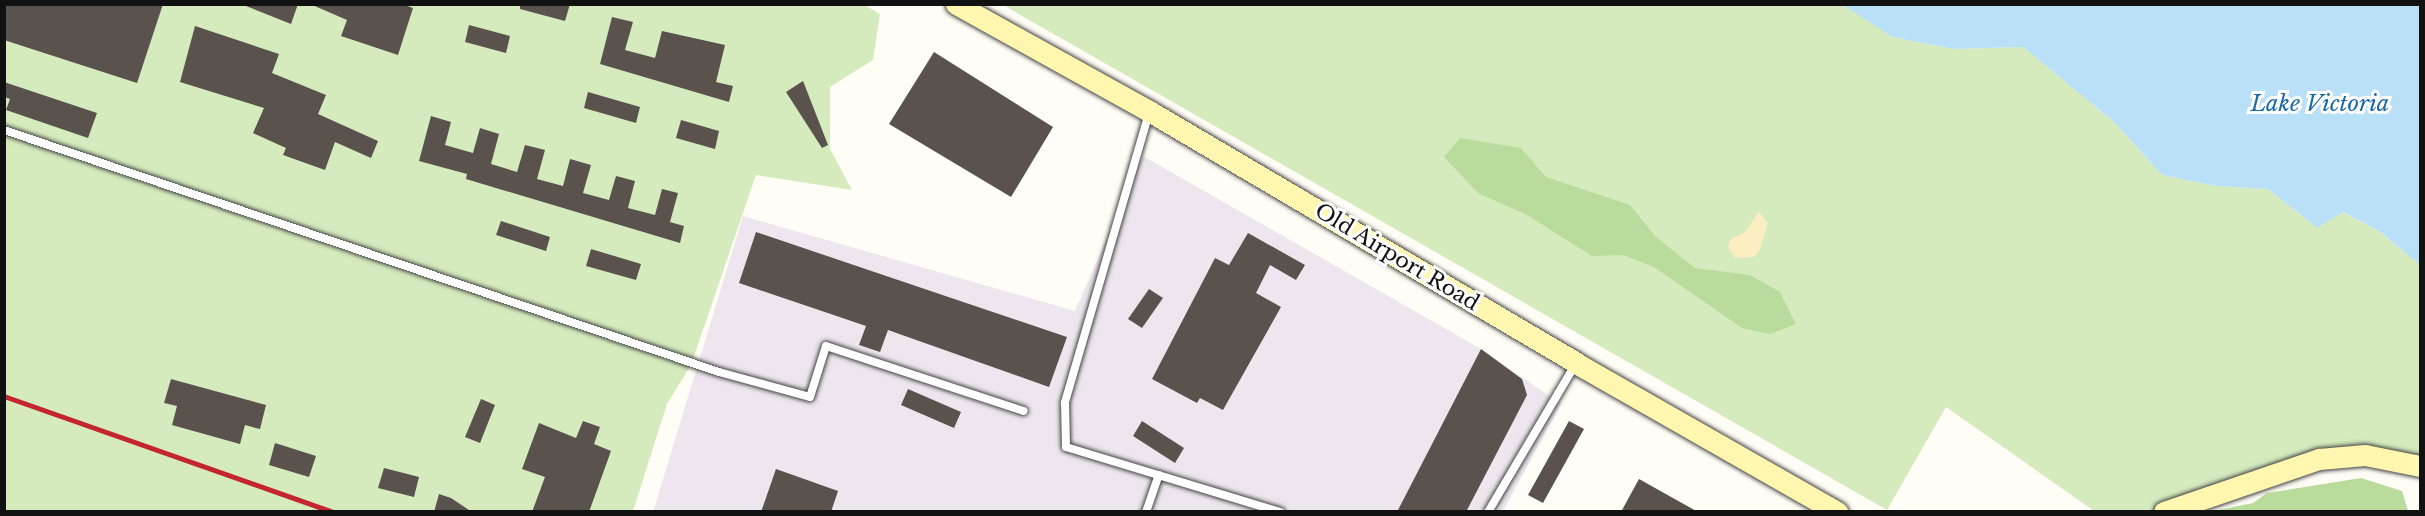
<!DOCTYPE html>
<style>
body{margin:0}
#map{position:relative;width:2425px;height:516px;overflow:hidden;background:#fffdf5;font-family:"Libre Baskerville",serif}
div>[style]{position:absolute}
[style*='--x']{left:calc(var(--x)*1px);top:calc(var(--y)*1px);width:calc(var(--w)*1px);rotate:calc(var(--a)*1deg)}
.industrial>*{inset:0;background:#eee6ef}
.green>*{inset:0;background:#d5ebbd}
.forest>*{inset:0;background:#b9dc9c}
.sand>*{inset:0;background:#fbeec1}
.water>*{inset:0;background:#b9e0f7}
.building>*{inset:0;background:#5a524d}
.roads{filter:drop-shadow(0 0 2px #444) drop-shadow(0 0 2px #444)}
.service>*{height:8px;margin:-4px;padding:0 4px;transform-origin:4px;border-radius:4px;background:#fff}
.secondary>*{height:21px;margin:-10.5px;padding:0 10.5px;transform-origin:10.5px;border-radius:10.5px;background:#fff6b0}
.rail>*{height:4.5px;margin:-2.25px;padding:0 2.25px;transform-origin:2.25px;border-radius:2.25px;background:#c4262e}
span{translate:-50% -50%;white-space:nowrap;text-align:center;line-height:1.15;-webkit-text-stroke:6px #fff;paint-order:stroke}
.street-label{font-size:21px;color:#111}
.water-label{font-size:22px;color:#1768a6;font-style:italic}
.frame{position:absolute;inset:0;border:6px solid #111;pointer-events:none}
</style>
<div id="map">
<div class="industrial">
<div style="clip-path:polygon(1143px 156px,1481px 349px,1561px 404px,1503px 511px,653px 512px,743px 216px,1075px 311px)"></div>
</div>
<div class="green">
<div style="clip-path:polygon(863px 4px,880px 14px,873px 60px,830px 87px,830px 149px,852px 190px,756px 175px,691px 365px,667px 404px,633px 511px,5px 512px,4px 5px)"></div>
<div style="clip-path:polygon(1843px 4px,1892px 37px,1954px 49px,2023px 47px,2114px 122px,2162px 175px,2216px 186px,2268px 189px,2317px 228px,2342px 212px,2379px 231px,2420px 265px,2420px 466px,2365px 455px,2164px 511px,2094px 511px,1946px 407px,1887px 510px,1003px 5px)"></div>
</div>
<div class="forest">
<div style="clip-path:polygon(1460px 138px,1521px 148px,1546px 177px,1630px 205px,1656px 237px,1695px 268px,1750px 275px,1780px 292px,1796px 324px,1770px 334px,1742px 328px,1654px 267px,1623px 255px,1592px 256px,1527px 215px,1478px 193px,1444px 157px)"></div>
<div style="clip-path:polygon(2361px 478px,2402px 491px,2408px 511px,2213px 511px,2253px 503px,2267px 493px)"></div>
</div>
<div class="sand">
<div style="clip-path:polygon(1759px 212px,1768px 223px,1759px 251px,1754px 257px,1735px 258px,1728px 247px,1731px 239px,1744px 233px)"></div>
</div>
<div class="water">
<div style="clip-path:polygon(1843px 5px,2420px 5px,2420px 265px,2379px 231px,2343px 212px,2317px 228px,2268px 189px,2216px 186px,2162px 175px,2114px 122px,2023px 47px,1954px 49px,1892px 37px)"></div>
</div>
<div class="building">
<div style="clip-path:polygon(4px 4px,163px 4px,137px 83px,4px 40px)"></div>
<div style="clip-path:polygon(241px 4px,298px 4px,291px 24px)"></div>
<div style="clip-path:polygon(310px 4px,402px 4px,413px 8px,398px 55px,341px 36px,347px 20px)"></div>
<div style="clip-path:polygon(520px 4px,570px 4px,565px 21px,520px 9px)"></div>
<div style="clip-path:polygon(612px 17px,633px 22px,625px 50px,655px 58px,662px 31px,725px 45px,716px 82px,733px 86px,729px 102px,600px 64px)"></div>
<div style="clip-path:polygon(469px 25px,510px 36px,506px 53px,465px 42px)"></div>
<div style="clip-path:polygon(195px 26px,279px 54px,272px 73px,326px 95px,318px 114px,378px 141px,371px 158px,335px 142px,325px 170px,283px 155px,286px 148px,253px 133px,264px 108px,180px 82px)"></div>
<div style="clip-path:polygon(934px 52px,1053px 127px,1011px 197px,889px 124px)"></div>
<div style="clip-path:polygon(803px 81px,828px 145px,822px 148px,786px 92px)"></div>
<div style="clip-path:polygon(4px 82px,97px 113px,88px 138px,6px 110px,10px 99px,4px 97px)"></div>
<div style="clip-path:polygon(588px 92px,640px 107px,636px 123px,584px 108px)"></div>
<div style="clip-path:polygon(431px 116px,451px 122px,445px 145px,473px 153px,480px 128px,499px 134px,491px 164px,517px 172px,525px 145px,545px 150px,537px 179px,563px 186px,570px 159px,591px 165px,583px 193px,609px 200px,616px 176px,635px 181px,628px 208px,655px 215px,662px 189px,678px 193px,670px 222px,684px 226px,680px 243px,466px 179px,467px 174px,419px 161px)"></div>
<div style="clip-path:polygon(681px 120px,719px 131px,715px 149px,676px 138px)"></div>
<div style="clip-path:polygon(501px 221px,550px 237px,546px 251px,496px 235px)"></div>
<div style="clip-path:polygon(756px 232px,1067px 337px,1049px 387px,888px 330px,880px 352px,859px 345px,866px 326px,739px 283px)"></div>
<div style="clip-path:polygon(1248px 233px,1305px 265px,1296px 280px,1270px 265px,1256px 293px,1281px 307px,1223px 410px,1200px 398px,1197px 403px,1152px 379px,1215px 258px,1229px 265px)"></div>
<div style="clip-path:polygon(591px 249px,641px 264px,636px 280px,586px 266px)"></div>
<div style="clip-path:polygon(1149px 289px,1163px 298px,1142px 328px,1128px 319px)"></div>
<div style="clip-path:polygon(1481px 349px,1522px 379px,1527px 395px,1466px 512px,1397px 512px)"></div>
<div style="clip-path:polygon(171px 379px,266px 405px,260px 429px,245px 425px,240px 444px,172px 425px,177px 406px,164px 403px)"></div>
<div style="clip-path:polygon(908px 389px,961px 412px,954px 428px,901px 405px)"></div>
<div style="clip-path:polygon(481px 399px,495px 405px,480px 443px,465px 437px)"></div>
<div style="clip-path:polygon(583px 421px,600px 427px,594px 444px,611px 451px,589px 512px,532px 512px,545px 477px,522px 469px,539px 423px,576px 438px)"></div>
<div style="clip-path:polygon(1142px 421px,1184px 448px,1175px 463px,1133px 436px)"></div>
<div style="clip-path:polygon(1569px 421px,1584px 429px,1543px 503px,1528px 495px)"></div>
<div style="clip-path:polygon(275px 443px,316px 456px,309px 477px,269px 465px)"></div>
<div style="clip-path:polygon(384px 468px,419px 477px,414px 497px,378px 488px)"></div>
<div style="clip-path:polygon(776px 469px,838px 491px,831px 512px,761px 512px)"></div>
<div style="clip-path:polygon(1639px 479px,1698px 512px,1621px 512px)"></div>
<div style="clip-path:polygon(439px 494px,451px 498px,472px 512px,434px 512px)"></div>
</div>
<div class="roads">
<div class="service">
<div style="--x:1149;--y:113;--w:302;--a:106.2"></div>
<div style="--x:1065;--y:403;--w:44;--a:88.7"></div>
<div style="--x:1066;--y:447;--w:224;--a:16.9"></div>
<div style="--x:4;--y:130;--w:755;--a:18.7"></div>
<div style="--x:719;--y:372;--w:94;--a:15.4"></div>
<div style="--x:810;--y:397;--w:53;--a:-72.6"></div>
<div style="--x:826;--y:346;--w:208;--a:18.2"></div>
<div style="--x:1146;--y:512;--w:39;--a:-71"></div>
<div style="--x:1488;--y:512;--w:173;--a:-59.4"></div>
</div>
<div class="secondary">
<div style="--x:956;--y:4;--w:221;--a:29"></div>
<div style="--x:1149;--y:111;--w:496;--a:30.5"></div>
<div style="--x:1576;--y:363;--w:301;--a:29.7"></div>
<div style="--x:2164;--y:512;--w:164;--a:-18.9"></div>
<div style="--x:2319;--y:459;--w:46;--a:-5"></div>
<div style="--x:2365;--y:455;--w:56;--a:11.3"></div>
</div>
</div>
<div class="rail">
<div style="--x:4;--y:396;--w:349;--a:19.4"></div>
</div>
<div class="street-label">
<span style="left:1397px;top:257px;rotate:31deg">Old Airport Road</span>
</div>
<div class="water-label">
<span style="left:2320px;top:104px">Lake Victoria</span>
</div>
<div class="frame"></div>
</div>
